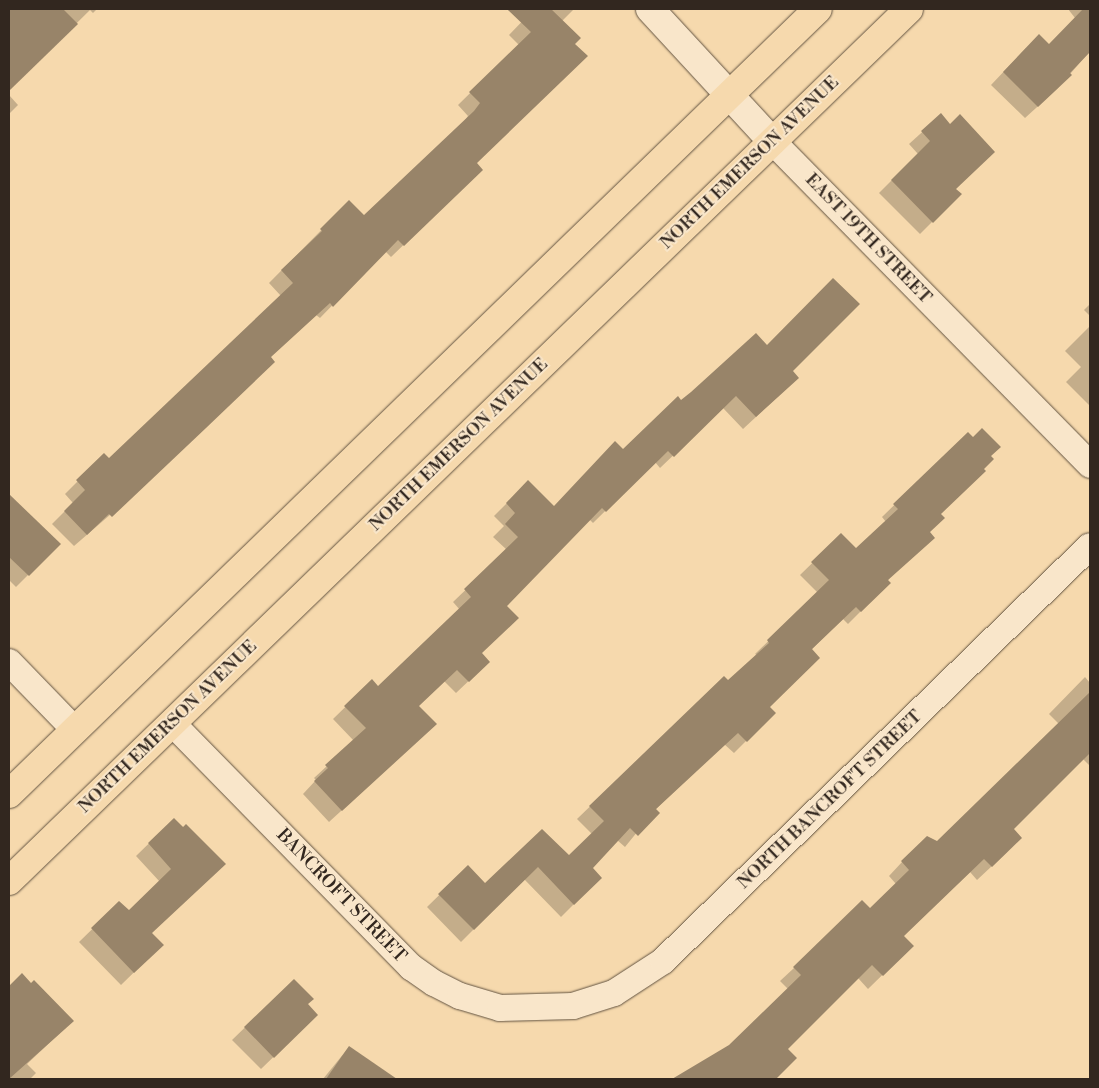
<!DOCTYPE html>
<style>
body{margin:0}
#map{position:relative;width:1099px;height:1088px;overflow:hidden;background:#f6d9ad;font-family:"Libre Bodoni",serif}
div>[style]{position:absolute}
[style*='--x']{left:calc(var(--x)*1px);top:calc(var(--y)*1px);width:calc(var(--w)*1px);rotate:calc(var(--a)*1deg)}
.shadow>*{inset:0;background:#0003}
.building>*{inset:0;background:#988469}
.roads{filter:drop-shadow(0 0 1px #635442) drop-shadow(0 0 1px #635442)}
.street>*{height:26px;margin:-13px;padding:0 13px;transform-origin:13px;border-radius:13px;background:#f9e6ca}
.secondary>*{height:28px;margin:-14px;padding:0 14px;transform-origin:14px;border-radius:14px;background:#f9e6ca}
.primary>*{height:28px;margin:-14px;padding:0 14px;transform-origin:14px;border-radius:14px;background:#f6d9ad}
span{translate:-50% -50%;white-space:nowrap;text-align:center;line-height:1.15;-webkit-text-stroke:4px #f9e6ca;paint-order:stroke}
.street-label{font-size:18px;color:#32271f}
.frame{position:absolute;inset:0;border:10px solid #32271f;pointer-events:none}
</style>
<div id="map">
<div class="shadow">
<div style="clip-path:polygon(17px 9px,32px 12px,35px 9px,97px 9px,93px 13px,90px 10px,9px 90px,9px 17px)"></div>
<div style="clip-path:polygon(534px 9px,574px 9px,562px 21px,475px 164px,469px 182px,391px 257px,385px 251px,320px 318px,316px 315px,269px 358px,148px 482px,74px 546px,52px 524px,73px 503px,65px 494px,104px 455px,109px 460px,281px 296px,269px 283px,349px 202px,364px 216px,463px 123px,468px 116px,458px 105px,519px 45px,509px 35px)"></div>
<div style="clip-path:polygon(1068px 9px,1090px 9px,1090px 51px,1058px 88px,1025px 118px,991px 85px,1026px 48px,1049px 46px,1075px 18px)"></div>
<div style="clip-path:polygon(9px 95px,18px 105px,9px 114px)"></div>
<div style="clip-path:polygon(941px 115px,955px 189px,960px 194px,920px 234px,879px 193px,918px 154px,909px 144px)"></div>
<div style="clip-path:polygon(1090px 304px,1090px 316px,1084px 310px)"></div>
<div style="clip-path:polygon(1090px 326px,1090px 406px,1066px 382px,1081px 367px,1065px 351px)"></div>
<div style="clip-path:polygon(792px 371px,785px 390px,743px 429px,723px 408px,660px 468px,655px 462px,593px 523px,589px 519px,505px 606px,481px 654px,476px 674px,456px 693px,444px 681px,418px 706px,423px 736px,329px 822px,303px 794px,316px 780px,314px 778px,354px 741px,333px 719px,372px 681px,378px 687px,460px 610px,453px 602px,507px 550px,493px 537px,504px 526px,494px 516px,528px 482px,553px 508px,681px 401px)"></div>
<div style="clip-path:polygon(968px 433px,940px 514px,929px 533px,887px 581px,889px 583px,848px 624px,843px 619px,811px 650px,768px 707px,774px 713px,734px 753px,724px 744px,655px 810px,625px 847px,617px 840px,591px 868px,588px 890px,561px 917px,524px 879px,461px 942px,427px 907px,468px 867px,485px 884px,542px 831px,569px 857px,592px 834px,577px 819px,723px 678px,728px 682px,757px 655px,755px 654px,818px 593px,800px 575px,841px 535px,856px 550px,886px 522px,882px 517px)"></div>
<div style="clip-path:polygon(9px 495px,59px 544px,16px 587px,9px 580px)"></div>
<div style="clip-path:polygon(1085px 677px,1090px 683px,1090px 766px,1083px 759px,1012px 829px,1007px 852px,977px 880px,970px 872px,903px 936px,912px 946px,868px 989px,858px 978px,786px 1049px,796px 1058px,775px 1079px,674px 1079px,730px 1046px,788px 989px,780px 981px,794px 968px,862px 902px,869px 910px,896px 884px,889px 876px,902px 862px,927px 838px,937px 843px,1059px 724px,1049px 714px)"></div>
<div style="clip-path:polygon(174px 819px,224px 864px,150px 933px,162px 945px,121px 985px,79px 942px,119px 903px,129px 912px,160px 882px,136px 856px)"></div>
<div style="clip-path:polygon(22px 975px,60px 1033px,27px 1064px,36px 1073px,30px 1079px,9px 1079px,9px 988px)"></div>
<div style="clip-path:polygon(294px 980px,306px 1004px,317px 1015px,261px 1069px,232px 1040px)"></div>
<div style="clip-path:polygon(349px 1047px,383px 1071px,378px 1079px,323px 1079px)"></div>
</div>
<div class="building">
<div style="clip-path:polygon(9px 9px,63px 9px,78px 24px,9px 91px)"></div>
<div style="clip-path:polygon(507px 9px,551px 9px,581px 38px,575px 44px,588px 56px,477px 163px,483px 170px,404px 246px,398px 240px,333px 307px,330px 303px,271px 357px,275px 362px,206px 428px,112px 517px,109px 514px,87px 535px,64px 511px,85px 490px,76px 480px,104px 453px,109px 458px,293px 283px,281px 270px,322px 231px,320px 229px,349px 200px,364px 215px,474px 111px,480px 103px,469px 92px,531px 32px)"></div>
<div style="clip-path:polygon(1083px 9px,1090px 9px,1090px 52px,1070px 73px,1072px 75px,1038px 107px,1003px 72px,1039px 34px,1049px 44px)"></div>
<div style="clip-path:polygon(941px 113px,950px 124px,960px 114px,995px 152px,956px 189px,962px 194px,933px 223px,891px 180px,930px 141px,921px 131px)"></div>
<div style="clip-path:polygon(833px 278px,860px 304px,793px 371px,799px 378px,756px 417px,736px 396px,674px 457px,668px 451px,606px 512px,602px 508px,507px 606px,519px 618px,482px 653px,490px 662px,469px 682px,457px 670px,419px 706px,437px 724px,342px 811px,314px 781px,328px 768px,325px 765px,366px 728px,344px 706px,372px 679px,378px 686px,471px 597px,464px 589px,518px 537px,505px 524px,515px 513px,506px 503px,528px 480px,554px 506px,615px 441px,623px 449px,678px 396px,681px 400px,691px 392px,756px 333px,767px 345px)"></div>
<div style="clip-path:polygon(982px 428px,1001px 447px,991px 456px,994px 459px,984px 469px,986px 471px,941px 514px,945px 518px,930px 532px,935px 538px,888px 580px,891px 583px,861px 612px,856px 607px,812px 649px,820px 658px,770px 707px,776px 713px,747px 742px,738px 733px,656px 809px,660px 813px,638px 836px,630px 828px,593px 868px,602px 878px,574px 905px,538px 867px,474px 930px,438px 894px,468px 865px,485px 883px,542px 829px,569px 855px,604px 821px,589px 806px,724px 676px,728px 680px,769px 643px,767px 640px,829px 580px,811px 562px,841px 533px,856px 548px,898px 509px,893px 504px,968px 432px,973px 437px)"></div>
<div style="clip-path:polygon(9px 494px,61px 544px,29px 576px,9px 557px)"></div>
<div style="clip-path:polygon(1090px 692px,1090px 753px,1014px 829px,1022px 838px,992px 867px,984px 859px,904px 936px,914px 946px,883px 976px,872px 965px,788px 1049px,797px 1058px,776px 1079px,672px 1079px,729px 1045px,801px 975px,793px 967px,862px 900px,870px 908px,909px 870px,901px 861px,927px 836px,937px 841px)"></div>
<div style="clip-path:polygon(174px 818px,183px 827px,186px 824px,226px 864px,152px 933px,164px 945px,134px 973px,91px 928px,119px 901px,129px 910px,171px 869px,148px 843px)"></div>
<div style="clip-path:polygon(22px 973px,31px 983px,34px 980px,74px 1021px,9px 1079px,9px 986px)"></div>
<div style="clip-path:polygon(294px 979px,314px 999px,308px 1004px,318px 1015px,274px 1058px,244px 1027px)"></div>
<div style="clip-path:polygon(349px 1046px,397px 1079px,326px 1079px)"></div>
</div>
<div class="roads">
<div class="street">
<div style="--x:772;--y:141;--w:454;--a:45.5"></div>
<div style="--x:9;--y:662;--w:95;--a:45.9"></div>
<div style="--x:172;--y:723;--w:342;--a:45.6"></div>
<div style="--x:411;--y:967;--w:28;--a:35"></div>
<div style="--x:434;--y:983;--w:29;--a:27"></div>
<div style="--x:460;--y:996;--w:42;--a:16.7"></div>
<div style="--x:500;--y:1008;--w:73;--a:-1.6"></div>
<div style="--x:573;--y:1006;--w:43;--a:-17.6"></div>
<div style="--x:614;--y:993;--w:59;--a:-33.1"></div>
<div style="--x:663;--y:961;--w:595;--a:-44.18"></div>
</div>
<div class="secondary">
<div style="--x:650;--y:9;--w:180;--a:47.3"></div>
</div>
<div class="primary">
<div style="--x:9;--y:794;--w:1127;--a:-44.14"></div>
<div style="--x:9;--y:881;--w:1253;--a:-44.09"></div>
</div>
</div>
<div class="street-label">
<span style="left:750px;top:163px;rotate:-44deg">NORTH EMERSON AVENUE</span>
<span style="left:868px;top:239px;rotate:46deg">EAST 19TH STREET</span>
<span style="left:459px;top:445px;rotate:-44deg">NORTH EMERSON AVENUE</span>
<span style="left:168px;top:727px;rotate:-44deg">NORTH EMERSON AVENUE</span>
<span style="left:830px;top:800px;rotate:-44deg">NORTH BANCROFT STREET</span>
<span style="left:341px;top:896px;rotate:46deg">BANCROFT STREET</span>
</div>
<div class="frame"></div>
</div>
